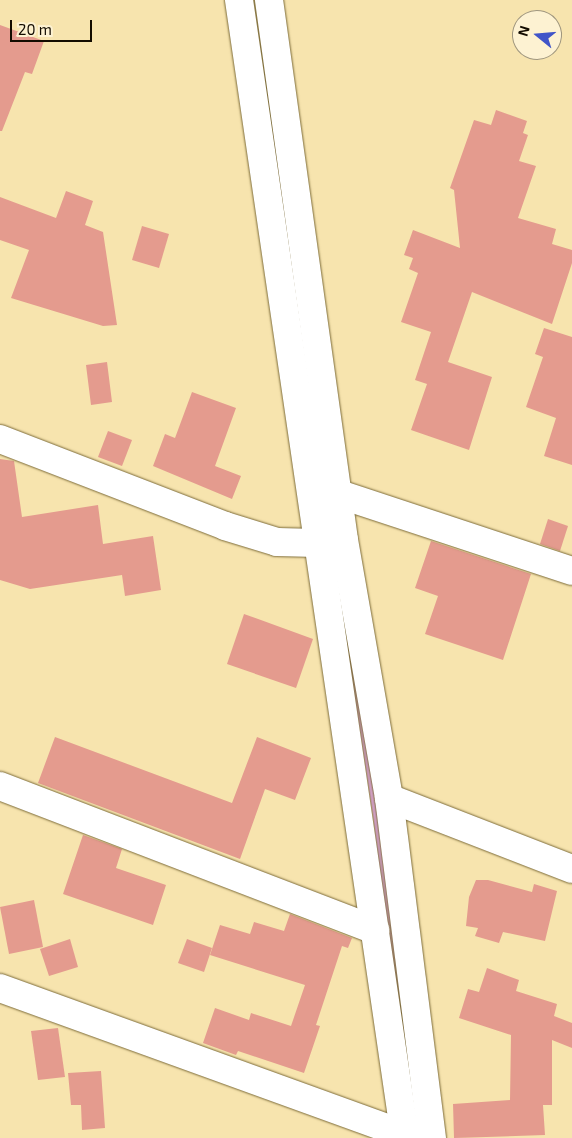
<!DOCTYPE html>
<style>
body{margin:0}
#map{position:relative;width:572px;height:1138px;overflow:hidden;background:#f7e4ae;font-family:"Exo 2",sans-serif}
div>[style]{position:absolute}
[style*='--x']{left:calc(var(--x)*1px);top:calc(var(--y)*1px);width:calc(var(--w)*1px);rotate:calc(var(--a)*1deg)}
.green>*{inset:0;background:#dba5d4}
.building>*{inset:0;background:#e49b8e}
.roads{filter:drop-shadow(0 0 1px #7d6c3a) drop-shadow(0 0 1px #7d6c3a)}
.street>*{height:28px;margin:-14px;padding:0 14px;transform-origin:14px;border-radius:14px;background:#fff}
.secondary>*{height:28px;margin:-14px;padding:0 14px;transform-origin:14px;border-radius:14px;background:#fff}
span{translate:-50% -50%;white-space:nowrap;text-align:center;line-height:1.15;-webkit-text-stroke:4px #fdf2d2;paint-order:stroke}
.north{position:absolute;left:512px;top:10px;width:50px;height:50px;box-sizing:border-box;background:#fdf2d2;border:1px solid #9f967e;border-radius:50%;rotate:287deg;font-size:14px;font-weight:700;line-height:20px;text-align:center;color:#130c00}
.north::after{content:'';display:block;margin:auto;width:18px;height:22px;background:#4155c8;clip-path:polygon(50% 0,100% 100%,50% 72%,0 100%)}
.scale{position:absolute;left:10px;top:20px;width:82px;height:22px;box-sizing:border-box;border:2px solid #130c00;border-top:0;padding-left:6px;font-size:15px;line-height:18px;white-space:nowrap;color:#130c00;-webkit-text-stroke:4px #fdf2d2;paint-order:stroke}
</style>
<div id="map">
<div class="green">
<div style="clip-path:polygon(337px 581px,381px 814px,421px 1138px,413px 1138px,373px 816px)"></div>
</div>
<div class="building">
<div style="clip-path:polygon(0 25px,44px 41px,32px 74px,25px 72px,2px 131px,0 131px)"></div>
<div style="clip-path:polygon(496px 110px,527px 121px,523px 133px,528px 135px,519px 161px,536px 166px,518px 218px,556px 229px,552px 244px,572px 250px,572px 263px,552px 324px,472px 292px,448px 362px,492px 377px,469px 450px,411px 430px,427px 384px,415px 380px,431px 332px,401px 322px,418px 273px,409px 269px,413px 258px,404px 255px,413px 230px,460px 248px,454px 190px,450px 188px,474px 120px,491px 125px)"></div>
<div style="clip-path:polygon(66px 191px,93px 201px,85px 225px,103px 232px,117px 325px,103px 326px,11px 298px,29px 250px,0 240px,0 197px,56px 218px)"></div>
<div style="clip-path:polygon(142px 226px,169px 234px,159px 268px,132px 260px)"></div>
<div style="clip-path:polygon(544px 328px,572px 337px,572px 465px,544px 456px,556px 418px,526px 407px,543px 357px,535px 354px)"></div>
<div style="clip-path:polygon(107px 362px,112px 402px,91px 405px,86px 365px)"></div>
<div style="clip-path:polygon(192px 392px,236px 408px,215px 466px,241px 476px,232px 499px,153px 466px,165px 434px,175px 438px)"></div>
<div style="clip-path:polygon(108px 431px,132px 440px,122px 466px,98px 457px)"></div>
<div style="clip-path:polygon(0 459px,14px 461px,22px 517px,98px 505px,103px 544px,153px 536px,161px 590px,125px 596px,122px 575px,30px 589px,0 580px)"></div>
<div style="clip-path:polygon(548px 519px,568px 526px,560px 551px,540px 544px)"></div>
<div style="clip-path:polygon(431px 541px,531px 574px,503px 660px,425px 634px,438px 596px,415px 588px)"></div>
<div style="clip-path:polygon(244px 614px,313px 639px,296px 688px,227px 664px)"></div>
<div style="clip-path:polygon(55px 737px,232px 803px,257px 737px,311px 758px,295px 800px,265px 789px,240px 859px,38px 783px)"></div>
<div style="clip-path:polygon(83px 835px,122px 849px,116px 868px,166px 885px,153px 925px,63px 894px)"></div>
<div style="clip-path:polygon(476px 880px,488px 880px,532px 892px,534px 884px,557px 891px,545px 941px,503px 932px,499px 943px,475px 936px,478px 928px,466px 926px,469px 897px)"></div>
<div style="clip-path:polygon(34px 900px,43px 947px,9px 954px,0 907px)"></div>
<div style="clip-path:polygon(290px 914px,352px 938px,348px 948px,342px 946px,316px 1025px,320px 1026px,304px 1073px,238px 1051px,236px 1055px,203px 1043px,215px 1008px,249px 1020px,251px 1013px,291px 1026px,305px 985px,210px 955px,220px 925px,250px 934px,254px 922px,284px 931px)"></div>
<div style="clip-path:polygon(70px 939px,78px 967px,49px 976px,40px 949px)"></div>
<div style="clip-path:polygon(187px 939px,212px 948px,204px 972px,178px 963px)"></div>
<div style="clip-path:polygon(487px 968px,519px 980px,516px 991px,557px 1004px,554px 1016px,572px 1023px,572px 1048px,552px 1040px,552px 1105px,543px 1105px,545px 1135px,454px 1138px,453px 1104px,510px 1100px,511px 1035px,459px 1018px,468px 989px,479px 992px)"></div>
<div style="clip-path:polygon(58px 1028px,65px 1077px,38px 1080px,31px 1031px)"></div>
<div style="clip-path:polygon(101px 1071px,105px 1128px,82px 1130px,81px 1105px,71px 1105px,68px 1073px)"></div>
</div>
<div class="roads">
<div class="street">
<div style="--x:0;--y:439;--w:241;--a:21.1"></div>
<div style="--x:225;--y:526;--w:54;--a:17.1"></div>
<div style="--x:277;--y:542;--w:40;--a:1.4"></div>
<div style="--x:317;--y:543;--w:25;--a:-7"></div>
<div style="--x:339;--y:494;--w:245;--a:18.3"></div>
<div style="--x:0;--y:786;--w:402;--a:21"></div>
<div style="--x:389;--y:798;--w:196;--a:21.2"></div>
<div style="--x:0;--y:988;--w:430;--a:19.9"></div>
</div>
<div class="secondary">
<div style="--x:239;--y:0;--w:1150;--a:81.7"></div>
<div style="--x:269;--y:0;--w:545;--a:82.09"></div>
<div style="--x:344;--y:540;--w:262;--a:80.1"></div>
<div style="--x:389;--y:798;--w:343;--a:82.8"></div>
</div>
</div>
<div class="north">N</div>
<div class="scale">20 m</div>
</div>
